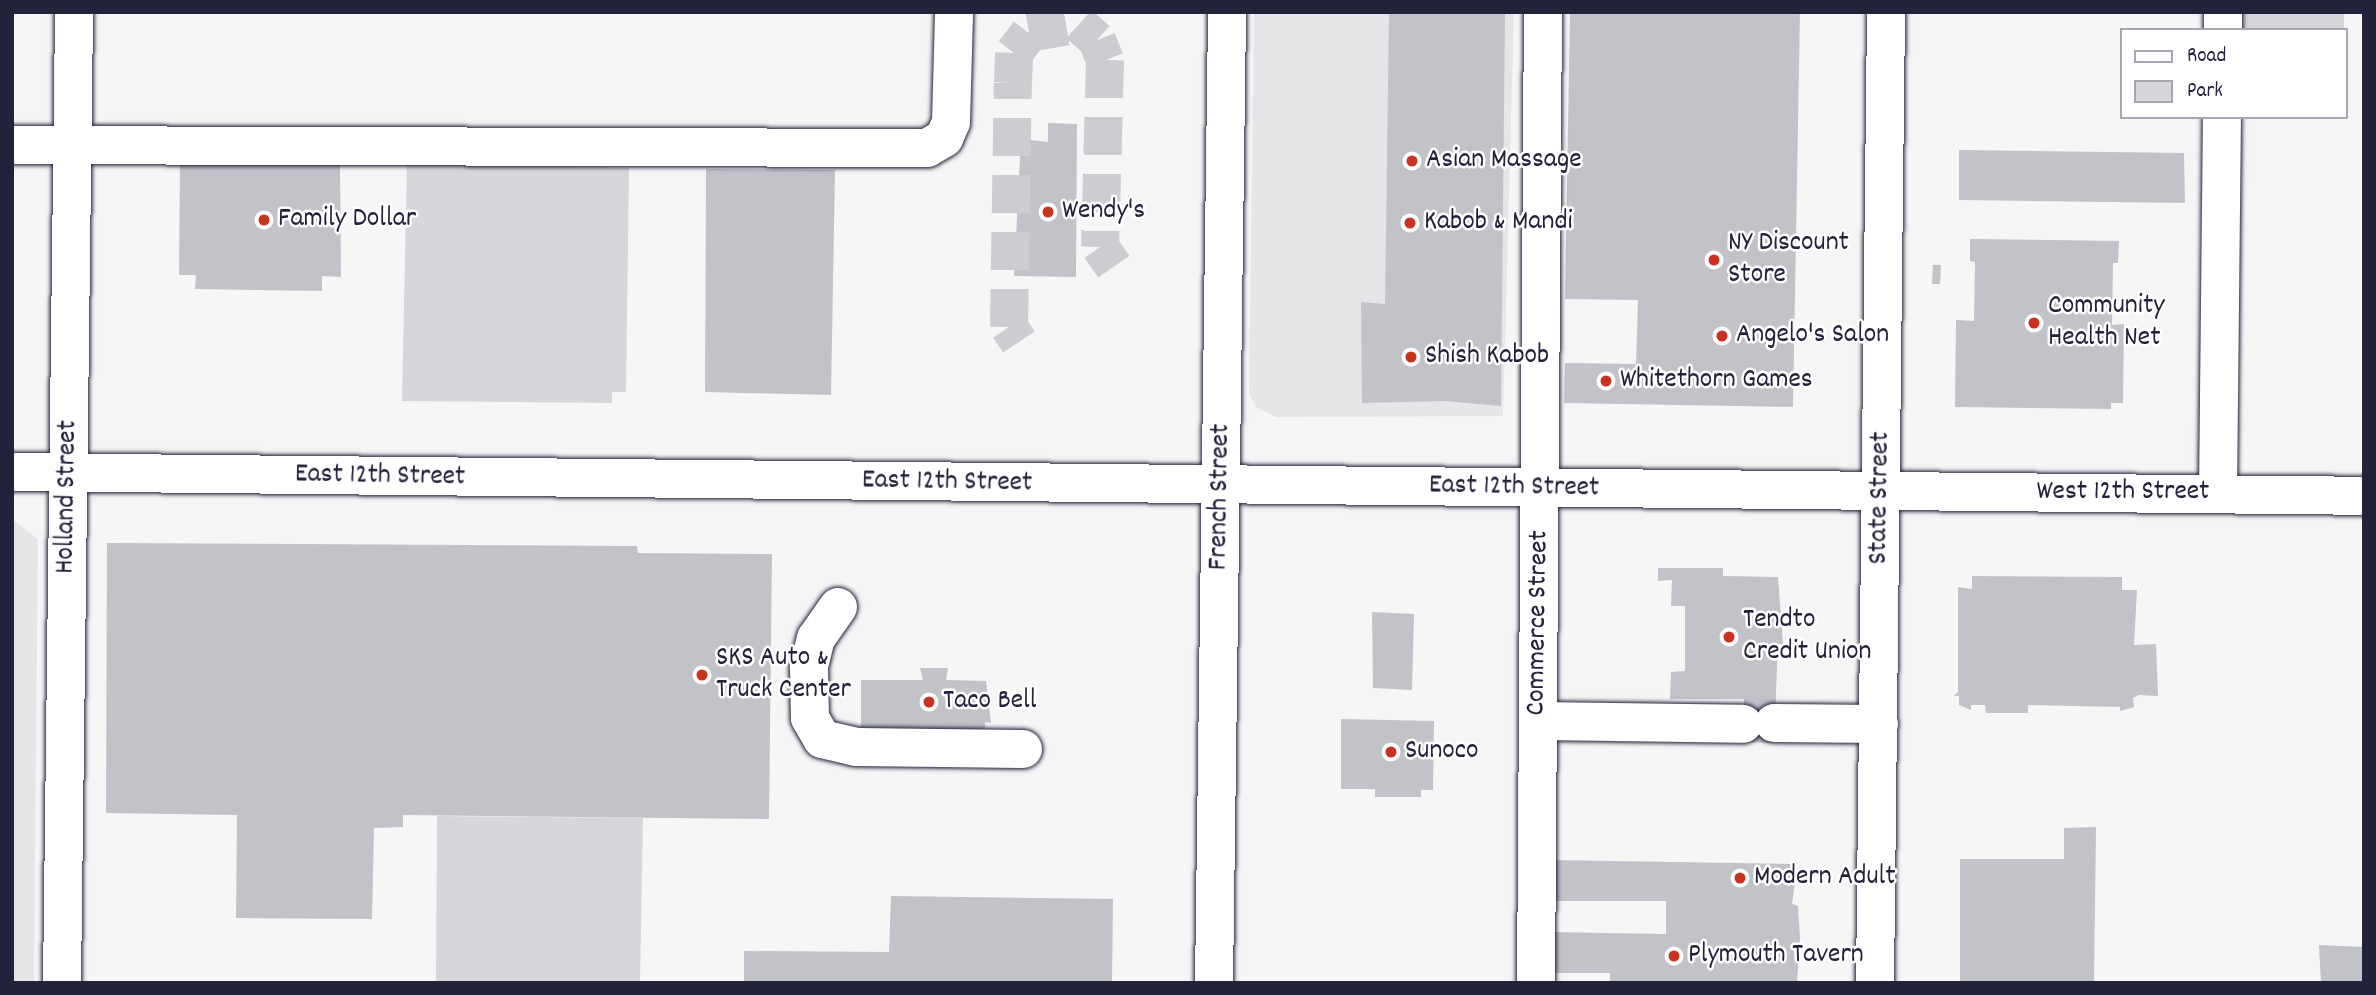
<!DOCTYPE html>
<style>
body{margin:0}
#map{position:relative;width:2376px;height:995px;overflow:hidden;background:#f6f6f7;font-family:Dekko,sans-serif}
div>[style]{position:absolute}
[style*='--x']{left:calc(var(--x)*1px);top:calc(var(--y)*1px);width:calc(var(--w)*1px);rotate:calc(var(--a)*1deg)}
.built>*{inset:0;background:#e6e6e9}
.green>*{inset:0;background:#d7d7db}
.building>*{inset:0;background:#c2c2c9}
.minor-tunnel>*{height:38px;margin-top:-19px;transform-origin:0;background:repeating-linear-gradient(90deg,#ccccd1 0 38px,transparent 0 57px)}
.roads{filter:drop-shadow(0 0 2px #22223b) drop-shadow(0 0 2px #22223b)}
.minor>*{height:38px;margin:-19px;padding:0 19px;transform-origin:19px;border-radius:19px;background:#fff}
.major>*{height:38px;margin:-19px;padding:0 19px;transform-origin:19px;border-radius:19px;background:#fff}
.dots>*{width:19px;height:19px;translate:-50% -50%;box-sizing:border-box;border:4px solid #fff;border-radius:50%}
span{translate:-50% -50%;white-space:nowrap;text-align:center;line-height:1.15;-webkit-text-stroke:5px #fff;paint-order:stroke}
.poi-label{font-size:28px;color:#22223b}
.left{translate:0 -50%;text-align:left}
.street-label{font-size:28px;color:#22223b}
.frame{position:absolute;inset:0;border:14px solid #22223b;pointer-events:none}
.legend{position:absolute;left:2120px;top:28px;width:228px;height:91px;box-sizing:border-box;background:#fff;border:2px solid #a7a7b1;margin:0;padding:9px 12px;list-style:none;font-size:21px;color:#22223b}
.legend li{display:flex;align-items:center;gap:14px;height:35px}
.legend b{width:35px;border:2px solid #a7a7b1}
</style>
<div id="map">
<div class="built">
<div style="clip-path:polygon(1254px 12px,1514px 12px,1503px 416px,1276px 417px,1256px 407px,1249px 394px)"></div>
<div style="clip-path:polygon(12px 519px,38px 539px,34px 983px,12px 983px)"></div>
</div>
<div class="green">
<div style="clip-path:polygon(2235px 12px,2344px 12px,2344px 30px,2235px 30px)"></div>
<div style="clip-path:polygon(407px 161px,629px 168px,626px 392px,612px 392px,612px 403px,402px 401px)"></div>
<div style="clip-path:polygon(437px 816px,643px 818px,640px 983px,436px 983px)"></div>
</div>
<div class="building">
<div style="clip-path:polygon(1389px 12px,1505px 12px,1501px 406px,1445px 401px,1362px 403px,1361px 302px,1385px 304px)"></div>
<div style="clip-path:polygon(1570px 12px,1800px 12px,1793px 407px,1564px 403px,1565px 363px,1636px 364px,1638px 300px,1565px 299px)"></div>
<div style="clip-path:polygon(1048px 123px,1077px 124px,1076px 277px,1014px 276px,1021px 139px,1048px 142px)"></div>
<div style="clip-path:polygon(1959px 150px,2184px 153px,2185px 203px,1959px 200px)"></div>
<div style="clip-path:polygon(180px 162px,340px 165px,341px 277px,322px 276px,322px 291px,195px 289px,196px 275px,179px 275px)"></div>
<div style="clip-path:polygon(706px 169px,835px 170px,831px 395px,705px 392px)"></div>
<div style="clip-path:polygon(1970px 239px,2119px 241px,2118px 263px,2113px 263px,2112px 325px,2124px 324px,2123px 403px,2111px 403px,2111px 409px,1955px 407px,1956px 320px,1974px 321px,1975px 262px,1970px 261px)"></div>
<div style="clip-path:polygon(1933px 265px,1941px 265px,1940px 284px,1932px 284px)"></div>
<div style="clip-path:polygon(107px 543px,637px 546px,638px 553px,772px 554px,769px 819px,403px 815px,403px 827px,374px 828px,372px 919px,236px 918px,237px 815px,106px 813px)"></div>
<div style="clip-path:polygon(1658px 568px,1723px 568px,1723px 576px,1778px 577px,1783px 644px,1778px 644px,1774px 743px,1743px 742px,1744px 699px,1670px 699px,1671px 672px,1685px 671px,1685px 606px,1671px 606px,1672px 580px,1658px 581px)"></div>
<div style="clip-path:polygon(1972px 576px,2122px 577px,2122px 590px,2137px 590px,2134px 645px,2156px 644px,2158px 696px,2139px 695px,2133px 698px,2134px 707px,2120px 711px,2120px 707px,2028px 705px,2028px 713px,1986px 713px,1985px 705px,1971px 705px,1971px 710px,1959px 705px,1959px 696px,1954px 696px,1958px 692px,1958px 587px,1972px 589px)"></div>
<div style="clip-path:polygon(1372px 612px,1414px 614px,1412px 690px,1373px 688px)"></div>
<div style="clip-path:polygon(920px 668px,948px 668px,946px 680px,986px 681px,991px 723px,985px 722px,986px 737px,861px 737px,861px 680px,923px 680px)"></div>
<div style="clip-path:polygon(1341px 719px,1434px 721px,1433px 790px,1421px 790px,1421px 797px,1375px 797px,1375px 789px,1341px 789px)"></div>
<div style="clip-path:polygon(2096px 827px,2094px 983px,1960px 983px,1960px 859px,2064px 859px,2064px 828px)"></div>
<div style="clip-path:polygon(1550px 860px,1793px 864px,1797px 868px,1792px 904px,1798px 906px,1800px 939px,1797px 983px,1610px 983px,1610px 973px,1548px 973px,1548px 932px,1666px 934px,1666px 901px,1548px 901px)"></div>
<div style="clip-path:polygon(891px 896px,1113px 899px,1112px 983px,744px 983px,744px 951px,889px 952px)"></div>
<div style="clip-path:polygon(2319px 945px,2364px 947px,2364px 983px,2321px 983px)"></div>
</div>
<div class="minor-tunnel">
<div style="--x:1019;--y:342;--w:18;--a:-124"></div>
<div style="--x:1009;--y:327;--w:244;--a:-89.1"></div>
<div style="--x:1013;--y:83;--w:30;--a:-88"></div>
<div style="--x:1014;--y:53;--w:25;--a:-53"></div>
<div style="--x:1029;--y:33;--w:51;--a:-10.2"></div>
<div style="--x:1079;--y:24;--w:24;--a:42"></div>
<div style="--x:1097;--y:40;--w:22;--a:68"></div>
<div style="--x:1105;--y:60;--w:187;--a:91.5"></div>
<div style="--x:1100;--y:247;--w:24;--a:55"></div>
</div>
<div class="roads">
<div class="minor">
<div style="--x:2223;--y:30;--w:18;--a:-90"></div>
<div style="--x:12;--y:145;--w:915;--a:0.19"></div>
<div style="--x:927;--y:148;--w:20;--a:-30"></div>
<div style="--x:944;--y:138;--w:17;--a:-66"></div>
<div style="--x:951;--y:122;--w:110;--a:-88.4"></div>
<div style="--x:2218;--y:494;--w:377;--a:-89.4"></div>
<div style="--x:838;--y:607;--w:38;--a:125"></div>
<div style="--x:816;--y:638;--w:30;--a:104"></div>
<div style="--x:809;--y:667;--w:51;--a:88.9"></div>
<div style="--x:810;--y:718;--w:24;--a:60"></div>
<div style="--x:822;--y:739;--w:35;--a:13"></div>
<div style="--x:856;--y:747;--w:167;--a:0.7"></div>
<div style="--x:1538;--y:721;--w:205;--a:0.8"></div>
<div style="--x:1774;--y:723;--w:105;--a:0.5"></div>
<div style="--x:62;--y:983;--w:971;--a:-89.29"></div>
<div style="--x:1536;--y:983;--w:971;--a:-89.59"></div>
</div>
<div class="major">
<div style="--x:12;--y:472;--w:2352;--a:0.58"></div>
<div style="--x:1214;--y:983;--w:971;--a:-89.23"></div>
<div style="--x:1875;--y:983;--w:971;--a:-89.35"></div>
</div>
</div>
<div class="dots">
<div style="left:1412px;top:161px;background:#c8321e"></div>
<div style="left:1048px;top:212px;background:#c8321e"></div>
<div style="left:264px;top:220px;background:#c8321e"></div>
<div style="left:1410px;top:223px;background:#c8321e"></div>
<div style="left:1714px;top:260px;background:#c8321e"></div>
<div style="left:2034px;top:323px;background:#c8321e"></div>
<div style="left:1722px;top:336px;background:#c8321e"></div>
<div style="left:1411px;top:357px;background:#c8321e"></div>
<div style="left:1606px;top:381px;background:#c8321e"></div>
<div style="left:1729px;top:637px;background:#c8321e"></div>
<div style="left:702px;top:675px;background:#c8321e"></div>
<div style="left:929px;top:702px;background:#c8321e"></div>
<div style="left:1391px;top:752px;background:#c8321e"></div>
<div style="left:1740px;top:878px;background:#c8321e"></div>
<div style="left:1674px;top:956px;background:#c8321e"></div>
</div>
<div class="poi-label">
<span class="left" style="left:1426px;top:161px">Asian Massage</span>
<span class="left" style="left:1062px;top:212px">Wendy's</span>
<span class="left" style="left:278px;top:220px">Family Dollar</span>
<span class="left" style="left:1424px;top:223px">Kabob &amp; Mandi</span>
<span class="left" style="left:1728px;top:260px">NY Discount<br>Store</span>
<span class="left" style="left:2048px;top:323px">Community<br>Health Net</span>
<span class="left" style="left:1736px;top:336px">Angelo's Salon</span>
<span class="left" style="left:1425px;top:357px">Shish Kabob</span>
<span class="left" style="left:1620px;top:381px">Whitethorn Games</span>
<span class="left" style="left:1743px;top:637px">Tendto<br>Credit Union</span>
<span class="left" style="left:716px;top:675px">SKS Auto &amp;<br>Truck Center</span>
<span class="left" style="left:943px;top:702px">Taco Bell</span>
<span class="left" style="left:1405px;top:752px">Sunoco</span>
<span class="left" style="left:1754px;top:878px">Modern Adult</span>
<span class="left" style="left:1688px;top:956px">Plymouth Tavern</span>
</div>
<div class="street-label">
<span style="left:380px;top:477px;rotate:1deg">East 12th Street</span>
<span style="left:947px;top:483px;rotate:1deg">East 12th Street</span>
<span style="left:1514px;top:488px;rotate:1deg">East 12th Street</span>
<span style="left:2123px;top:493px">West 12th Street</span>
<span style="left:68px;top:497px;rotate:-89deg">Holland Street</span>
<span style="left:1221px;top:497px;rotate:-89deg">French Street</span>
<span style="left:1881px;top:498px;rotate:-89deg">State Street</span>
<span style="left:1539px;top:623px;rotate:-89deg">Commerce Street</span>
</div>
<div class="frame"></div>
<ul class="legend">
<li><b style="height:9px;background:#fff"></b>Road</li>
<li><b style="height:19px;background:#d7d7db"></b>Park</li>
</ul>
</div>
